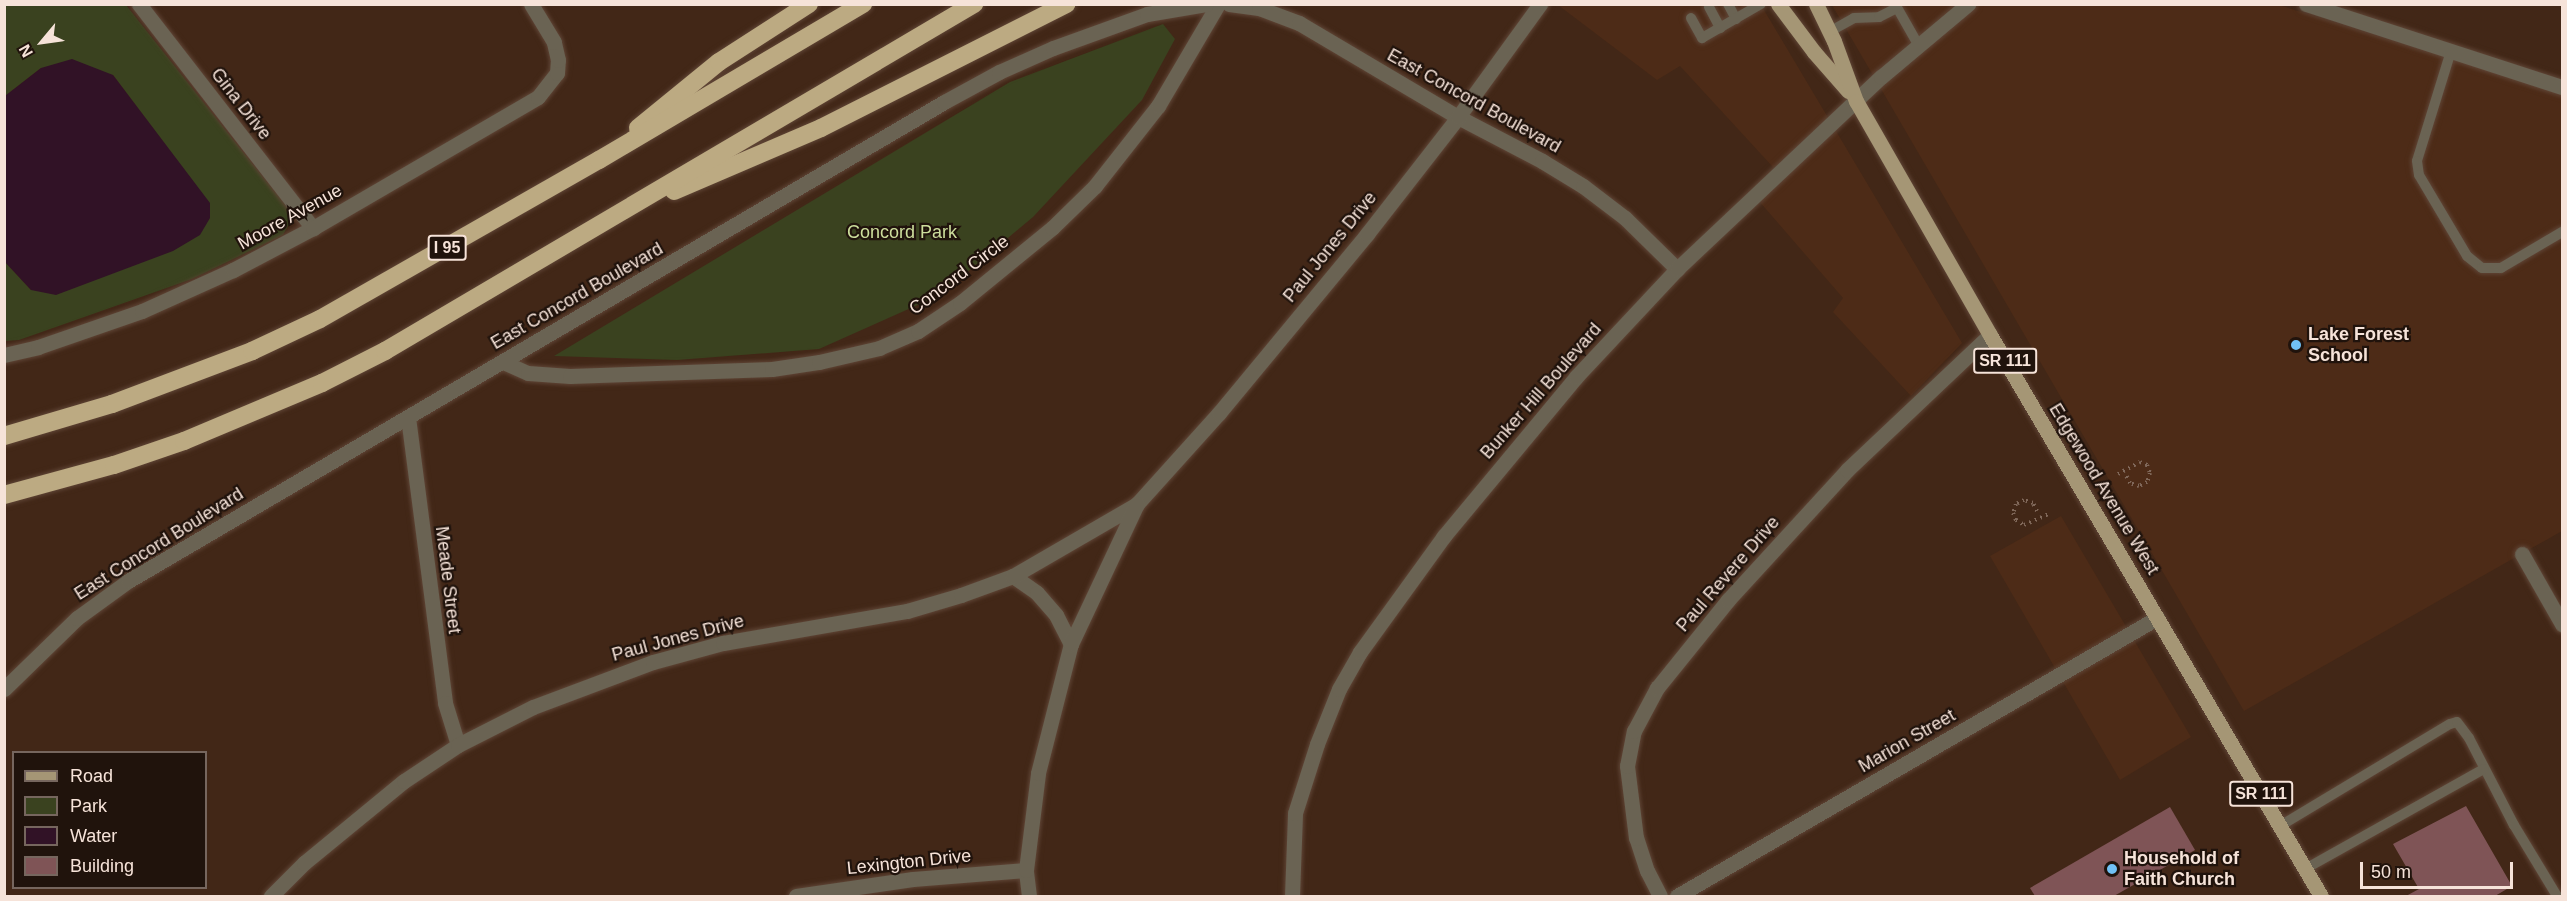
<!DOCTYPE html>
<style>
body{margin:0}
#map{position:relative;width:2567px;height:901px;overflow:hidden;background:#422717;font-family:Helvetica,sans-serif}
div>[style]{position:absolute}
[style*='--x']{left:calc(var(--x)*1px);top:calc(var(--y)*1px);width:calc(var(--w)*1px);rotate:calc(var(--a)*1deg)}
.built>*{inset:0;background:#4d2b17}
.green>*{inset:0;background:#3a421f}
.water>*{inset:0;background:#311226}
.building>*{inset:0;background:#7f5456}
.path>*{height:4px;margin-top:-2px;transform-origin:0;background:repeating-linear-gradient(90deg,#80685a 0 1.5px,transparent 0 6px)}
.roads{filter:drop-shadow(0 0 2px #5f4536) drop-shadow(0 0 2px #5f4536)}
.service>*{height:10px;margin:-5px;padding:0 5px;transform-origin:5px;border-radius:5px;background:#6a6353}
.minor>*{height:15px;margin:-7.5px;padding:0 7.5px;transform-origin:7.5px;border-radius:7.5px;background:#6a6353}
.primary>*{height:15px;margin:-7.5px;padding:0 7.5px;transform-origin:7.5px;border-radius:7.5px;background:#a59675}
.motorway>*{height:18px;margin:-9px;padding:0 9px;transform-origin:9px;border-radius:9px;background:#bcaa82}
.dots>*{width:16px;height:16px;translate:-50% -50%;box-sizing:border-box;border:3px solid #20130c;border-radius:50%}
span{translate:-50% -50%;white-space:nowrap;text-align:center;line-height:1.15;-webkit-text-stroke:4.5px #20130c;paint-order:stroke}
.shield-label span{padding:2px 4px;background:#20130c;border:2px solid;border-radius:4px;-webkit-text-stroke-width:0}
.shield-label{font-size:16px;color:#f6e3d9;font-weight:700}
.street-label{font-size:18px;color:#f6e3d9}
.park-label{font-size:18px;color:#cdde9c}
.poi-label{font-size:18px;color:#f6e3d9;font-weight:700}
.left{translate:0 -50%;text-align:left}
.frame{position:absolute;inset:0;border:6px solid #f6e3d9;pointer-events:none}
.legend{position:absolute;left:12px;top:751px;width:195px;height:138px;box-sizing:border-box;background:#20130c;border:2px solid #76665e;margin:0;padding:8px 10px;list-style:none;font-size:18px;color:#f6e3d9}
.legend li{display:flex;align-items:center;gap:12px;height:30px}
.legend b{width:30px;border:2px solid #76665e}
.north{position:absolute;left:12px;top:12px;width:60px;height:60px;-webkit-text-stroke:4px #20130c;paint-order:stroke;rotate:241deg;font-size:16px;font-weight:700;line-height:24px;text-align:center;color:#f6e3d9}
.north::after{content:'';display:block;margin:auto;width:21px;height:27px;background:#f6e3d9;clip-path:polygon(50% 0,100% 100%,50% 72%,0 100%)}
.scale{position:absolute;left:2360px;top:862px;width:153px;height:27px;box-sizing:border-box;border:3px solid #f6e3d9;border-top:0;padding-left:8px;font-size:18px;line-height:21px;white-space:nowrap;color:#f6e3d9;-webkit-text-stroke:4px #20130c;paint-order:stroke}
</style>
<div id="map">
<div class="built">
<div style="clip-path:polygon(1558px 5px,1761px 5px,1962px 343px,1911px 396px,1833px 312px,1843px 298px,1758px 200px,1783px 178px,1680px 66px,1657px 80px)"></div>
<div style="clip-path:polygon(1832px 5px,2279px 5px,2562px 94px,2562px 531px,2244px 711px)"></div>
<div style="clip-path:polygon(2061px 516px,2191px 737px,2120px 780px,1990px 556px)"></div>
</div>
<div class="green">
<div style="clip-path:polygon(5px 5px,126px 5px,290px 211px,290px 222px,283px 235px,192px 279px,19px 340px,5px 341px,5px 262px,31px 290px,209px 203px,113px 75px,41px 68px,5px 96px)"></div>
<div style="clip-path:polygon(1163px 24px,1175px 39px,1142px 100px,1033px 217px,940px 295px,819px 349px,677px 360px,554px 356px,1010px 82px)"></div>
</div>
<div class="water">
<div style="clip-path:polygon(72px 59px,113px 75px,210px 203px,210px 218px,200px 235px,173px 251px,56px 295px,31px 290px,5px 262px,5px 96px,41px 68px)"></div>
</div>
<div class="building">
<div style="clip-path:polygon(2466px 806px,2512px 886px,2495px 896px,2406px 896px,2419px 889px,2393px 844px)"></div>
<div style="clip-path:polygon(2170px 807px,2195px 850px,2114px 896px,2035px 896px,2030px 888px)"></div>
</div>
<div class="path">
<div style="--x:2118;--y:474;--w:25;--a:-29"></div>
<div style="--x:2140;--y:462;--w:8;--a:23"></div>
<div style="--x:2147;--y:465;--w:9;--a:69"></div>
<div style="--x:2150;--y:473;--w:9;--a:108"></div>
<div style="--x:2147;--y:482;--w:9;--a:153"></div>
<div style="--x:2139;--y:486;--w:9;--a:-162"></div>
<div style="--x:2130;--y:483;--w:9;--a:-117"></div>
<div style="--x:2037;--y:511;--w:9;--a:-117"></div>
<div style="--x:2033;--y:503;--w:9;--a:-162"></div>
<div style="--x:2024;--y:500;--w:9;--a:153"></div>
<div style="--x:2016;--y:504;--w:9;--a:108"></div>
<div style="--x:2013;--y:513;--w:8;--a:67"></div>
<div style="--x:2016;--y:520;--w:9;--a:32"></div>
<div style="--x:2024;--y:525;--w:27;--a:-24"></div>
</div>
<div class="roads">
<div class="service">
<div style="--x:1728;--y:4;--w:17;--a:62"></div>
<div style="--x:1895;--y:4;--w:48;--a:60.3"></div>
<div style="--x:1709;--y:7;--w:24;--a:62"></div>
<div style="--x:1691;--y:18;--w:23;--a:61"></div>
<div style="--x:1702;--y:38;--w:68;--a:-30"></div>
<div style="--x:1829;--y:32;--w:29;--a:-29"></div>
<div style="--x:1854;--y:18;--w:25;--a:-2"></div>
<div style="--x:1879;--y:17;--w:20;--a:-27"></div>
<div style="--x:2451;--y:51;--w:115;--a:107.2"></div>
<div style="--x:2417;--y:161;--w:14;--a:82"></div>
<div style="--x:2419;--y:175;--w:94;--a:59.3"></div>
<div style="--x:2467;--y:256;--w:19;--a:39"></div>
<div style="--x:2482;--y:268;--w:19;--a:0"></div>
<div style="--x:2501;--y:268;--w:71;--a:-30.5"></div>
<div style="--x:2280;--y:826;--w:198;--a:-31"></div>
<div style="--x:2450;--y:724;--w:7;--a:-16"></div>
<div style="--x:2457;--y:722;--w:20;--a:53"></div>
<div style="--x:2469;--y:738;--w:98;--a:62.7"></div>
<div style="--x:2514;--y:825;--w:83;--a:58.8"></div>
<div style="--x:2305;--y:869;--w:205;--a:-29.2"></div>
</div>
<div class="minor">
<div style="--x:139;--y:4;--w:284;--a:52.2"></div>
<div style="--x:1229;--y:4;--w:30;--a:8"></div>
<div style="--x:1259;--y:8;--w:43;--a:20.6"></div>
<div style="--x:1299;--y:23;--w:185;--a:30.6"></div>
<div style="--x:1458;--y:117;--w:95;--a:27.6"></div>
<div style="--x:1542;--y:161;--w:48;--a:31.4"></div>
<div style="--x:1583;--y:186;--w:53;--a:37.3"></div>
<div style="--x:1625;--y:218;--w:73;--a:44.4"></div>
<div style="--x:2306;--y:4;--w:269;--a:18"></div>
<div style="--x:4;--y:355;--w:35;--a:-13"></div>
<div style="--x:38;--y:347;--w:110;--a:-19.1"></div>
<div style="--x:142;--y:311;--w:100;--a:-24.3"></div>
<div style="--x:233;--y:270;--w:90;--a:-27.7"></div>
<div style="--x:313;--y:228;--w:260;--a:-30.2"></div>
<div style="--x:538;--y:97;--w:31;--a:-52"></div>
<div style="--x:557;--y:73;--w:13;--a:-86"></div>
<div style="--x:558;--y:60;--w:18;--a:-103"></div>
<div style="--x:554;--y:42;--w:44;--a:-121.2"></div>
<div style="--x:503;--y:362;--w:27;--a:24"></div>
<div style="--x:528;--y:373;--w:42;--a:4.1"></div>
<div style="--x:570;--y:376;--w:202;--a:-2"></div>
<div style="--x:772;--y:369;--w:48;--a:-8.5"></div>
<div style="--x:819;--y:362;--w:62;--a:-13.1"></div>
<div style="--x:879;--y:348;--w:43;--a:-23.6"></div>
<div style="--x:918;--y:331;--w:50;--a:-33.7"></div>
<div style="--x:960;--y:303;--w:119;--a:-39.2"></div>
<div style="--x:1052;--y:228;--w:60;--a:-44.3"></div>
<div style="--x:1095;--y:186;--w:102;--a:-51.8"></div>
<div style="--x:1158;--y:106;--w:118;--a:-59.5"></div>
<div style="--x:408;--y:417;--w:288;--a:82.6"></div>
<div style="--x:445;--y:703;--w:44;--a:72.8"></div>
<div style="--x:2522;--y:554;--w:81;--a:60.3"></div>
<div style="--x:1013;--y:576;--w:29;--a:35"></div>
<div style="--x:1037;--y:593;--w:29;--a:49"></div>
<div style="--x:1056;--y:615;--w:33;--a:63"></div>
<div style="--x:4;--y:689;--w:102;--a:-44.2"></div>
<div style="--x:77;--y:618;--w:63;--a:-36"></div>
<div style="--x:128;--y:581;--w:946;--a:-30.41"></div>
<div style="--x:944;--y:102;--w:63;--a:-28.6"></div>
<div style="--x:999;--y:72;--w:59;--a:-24"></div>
<div style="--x:1053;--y:48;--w:100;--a:-19.9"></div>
<div style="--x:1147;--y:14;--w:60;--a:-9.6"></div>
<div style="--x:271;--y:896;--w:47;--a:-45"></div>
<div style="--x:304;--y:863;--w:129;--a:-39.4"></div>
<div style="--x:404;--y:781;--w:65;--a:-33.7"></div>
<div style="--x:458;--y:745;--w:84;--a:-26.9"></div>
<div style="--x:533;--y:707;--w:128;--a:-20.6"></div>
<div style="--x:653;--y:662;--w:73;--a:-15.2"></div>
<div style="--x:723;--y:643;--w:187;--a:-9.9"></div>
<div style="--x:907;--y:611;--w:56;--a:-16.5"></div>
<div style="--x:961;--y:595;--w:55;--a:-20.1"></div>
<div style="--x:1013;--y:576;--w:143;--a:-30.1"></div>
<div style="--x:1137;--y:504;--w:122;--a:-48"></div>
<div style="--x:1219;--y:413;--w:232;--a:-50.4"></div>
<div style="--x:1367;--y:234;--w:148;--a:-52.1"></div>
<div style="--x:1458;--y:117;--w:140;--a:-54"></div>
<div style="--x:796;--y:896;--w:118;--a:-8.3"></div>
<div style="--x:913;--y:879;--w:113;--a:-4.6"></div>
<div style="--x:1029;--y:896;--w:26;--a:-97"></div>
<div style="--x:1026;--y:870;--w:98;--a:-82.9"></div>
<div style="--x:1038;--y:773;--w:133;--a:-75.7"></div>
<div style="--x:1071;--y:644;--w:155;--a:-64.8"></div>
<div style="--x:1292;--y:896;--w:83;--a:-87.9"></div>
<div style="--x:1295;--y:813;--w:72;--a:-72.3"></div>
<div style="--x:1317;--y:744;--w:59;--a:-68.2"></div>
<div style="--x:1339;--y:689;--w:43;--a:-60.4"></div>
<div style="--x:1360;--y:652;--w:143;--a:-54.1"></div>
<div style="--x:1444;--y:536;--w:207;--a:-50.3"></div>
<div style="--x:1576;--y:377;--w:148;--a:-46.9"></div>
<div style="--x:1677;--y:269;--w:280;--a:-43.3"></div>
<div style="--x:1881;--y:77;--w:114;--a:-40"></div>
<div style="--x:1660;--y:896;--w:28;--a:-117"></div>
<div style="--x:1647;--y:871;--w:35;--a:-108"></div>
<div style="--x:1636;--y:838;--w:73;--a:-97.1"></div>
<div style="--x:1627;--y:766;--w:36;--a:-79"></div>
<div style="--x:1634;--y:731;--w:49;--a:-61.9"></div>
<div style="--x:1657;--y:688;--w:113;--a:-51.1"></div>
<div style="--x:1728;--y:600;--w:176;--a:-47.5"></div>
<div style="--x:1847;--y:470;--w:197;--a:-43.4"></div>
<div style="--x:1677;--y:896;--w:555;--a:-30.08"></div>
</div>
<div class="primary">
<div style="--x:1778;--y:4;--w:60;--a:53.1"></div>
<div style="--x:1814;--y:52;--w:52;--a:48.9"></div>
<div style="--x:1816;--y:4;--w:41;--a:64.1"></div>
<div style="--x:1834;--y:41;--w:64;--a:69.9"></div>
<div style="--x:1856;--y:101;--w:270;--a:60.2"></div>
<div style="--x:1990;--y:335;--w:651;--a:59.46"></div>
</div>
<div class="motorway">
<div style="--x:638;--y:128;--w:104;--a:-39.2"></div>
<div style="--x:719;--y:62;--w:107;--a:-32.8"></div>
<div style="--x:674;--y:191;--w:160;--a:-23.2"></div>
<div style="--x:821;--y:128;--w:275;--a:-26.8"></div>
<div style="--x:4;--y:436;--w:113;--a:-16.5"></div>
<div style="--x:112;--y:404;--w:150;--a:-20.7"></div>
<div style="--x:252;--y:351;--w:75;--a:-25.2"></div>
<div style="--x:320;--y:319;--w:321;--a:-29.7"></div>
<div style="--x:599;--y:160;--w:307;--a:-30.6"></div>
<div style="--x:4;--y:495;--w:114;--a:-15.3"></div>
<div style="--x:114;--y:465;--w:74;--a:-18.9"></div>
<div style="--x:184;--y:441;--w:150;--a:-22.8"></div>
<div style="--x:322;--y:383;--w:71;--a:-26.9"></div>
<div style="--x:385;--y:351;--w:684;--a:-30.5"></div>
</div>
</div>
<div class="dots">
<div style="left:2296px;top:345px;background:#71c1f5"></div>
<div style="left:2112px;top:869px;background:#71c1f5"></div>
</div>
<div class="shield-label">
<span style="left:447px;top:248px">I 95</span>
<span style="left:2005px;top:361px">SR 111</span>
<span style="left:2261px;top:794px">SR 111</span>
</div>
<div class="street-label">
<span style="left:1474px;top:101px;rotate:29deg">East Concord Boulevard</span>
<span style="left:241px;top:104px;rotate:52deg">Gina Drive</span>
<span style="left:290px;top:217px;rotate:-29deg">Moore Avenue</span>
<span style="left:1330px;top:247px;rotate:-51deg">Paul Jones Drive</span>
<span style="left:959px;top:275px;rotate:-37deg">Concord Circle</span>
<span style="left:577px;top:296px;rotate:-30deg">East Concord Boulevard</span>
<span style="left:1541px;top:391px;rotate:-49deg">Bunker Hill Boulevard</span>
<span style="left:2104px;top:489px;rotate:59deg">Edgewood Avenue West</span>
<span style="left:159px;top:544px;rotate:-32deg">East Concord Boulevard</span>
<span style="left:1728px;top:574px;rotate:-49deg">Paul Revere Drive</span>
<span style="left:448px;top:580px;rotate:83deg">Meade Street</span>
<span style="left:678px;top:638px;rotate:-15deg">Paul Jones Drive</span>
<span style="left:1907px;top:741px;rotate:-30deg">Marion Street</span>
<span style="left:909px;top:862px;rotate:-6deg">Lexington Drive</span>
</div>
<div class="park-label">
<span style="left:902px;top:232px">Concord Park</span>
</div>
<div class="poi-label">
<span class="left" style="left:2308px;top:345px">Lake Forest<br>School</span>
<span class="left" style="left:2124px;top:869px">Household of<br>Faith Church</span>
</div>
<div class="frame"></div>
<ul class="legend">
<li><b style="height:8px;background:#a59675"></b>Road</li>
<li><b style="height:16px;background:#3a421f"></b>Park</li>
<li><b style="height:16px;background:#311226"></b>Water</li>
<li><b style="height:16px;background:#7f5456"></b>Building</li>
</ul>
<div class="north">N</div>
<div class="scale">50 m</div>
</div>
